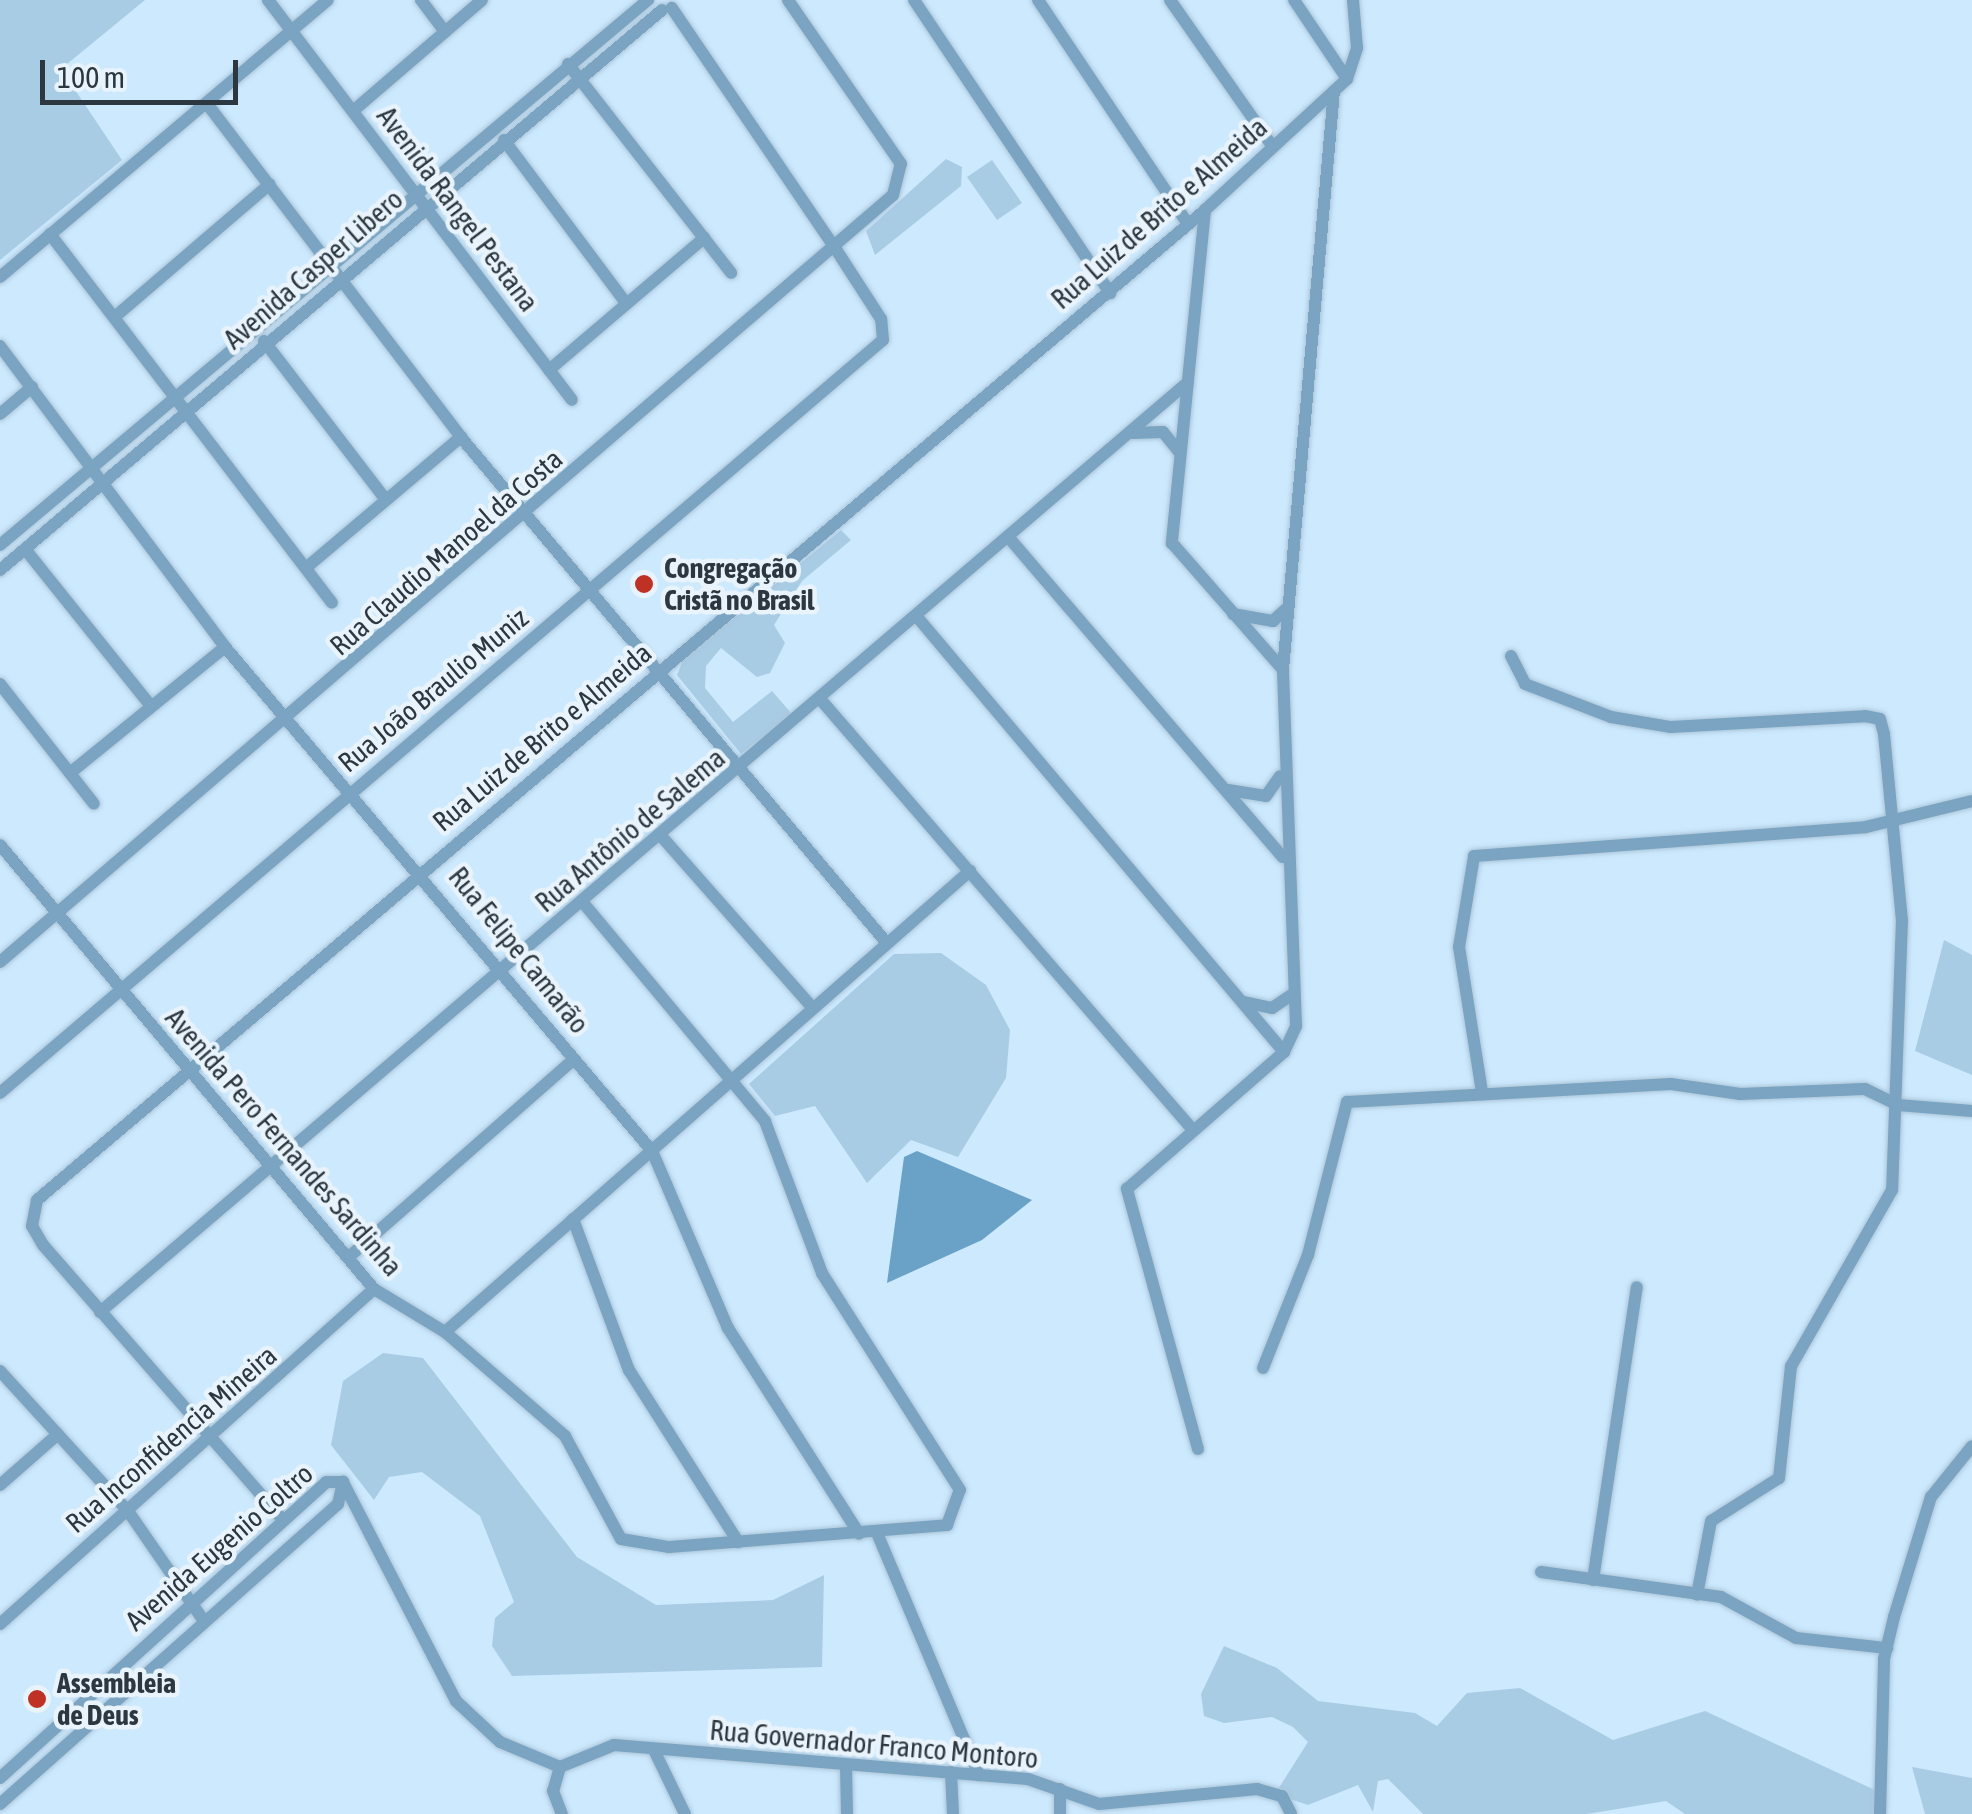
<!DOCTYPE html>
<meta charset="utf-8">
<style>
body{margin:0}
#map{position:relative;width:1972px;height:1814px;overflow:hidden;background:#cce9fe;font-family:"Asap Condensed",sans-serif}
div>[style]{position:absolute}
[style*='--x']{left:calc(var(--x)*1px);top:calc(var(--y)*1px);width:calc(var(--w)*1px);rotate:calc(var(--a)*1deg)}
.green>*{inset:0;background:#a9cce5}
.water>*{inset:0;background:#6aa1c6}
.roads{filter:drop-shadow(0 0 2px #acc5d8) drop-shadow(0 0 2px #acc5d8)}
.minor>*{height:12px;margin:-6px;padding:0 6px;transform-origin:6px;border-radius:6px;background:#7aa4c1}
.dots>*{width:28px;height:28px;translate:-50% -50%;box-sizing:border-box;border:5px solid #e8f3fc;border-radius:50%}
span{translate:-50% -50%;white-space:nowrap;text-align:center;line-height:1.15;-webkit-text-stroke:9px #e8f3fc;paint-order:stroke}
.street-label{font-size:28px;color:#2c373f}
.poi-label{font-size:28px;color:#2c373f;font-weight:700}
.left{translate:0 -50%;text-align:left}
.scale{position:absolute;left:40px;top:60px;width:198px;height:45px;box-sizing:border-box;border:5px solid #2c373f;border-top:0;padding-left:12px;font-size:30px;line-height:35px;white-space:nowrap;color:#2c373f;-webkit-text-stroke:8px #e8f3fc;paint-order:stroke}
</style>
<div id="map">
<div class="green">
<div style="clip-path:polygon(0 0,145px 0,61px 69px,122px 160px,0 260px)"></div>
<div style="clip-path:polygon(946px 159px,962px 167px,961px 186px,875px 255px,866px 231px)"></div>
<div style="clip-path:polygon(992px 160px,1022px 203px,997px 220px,967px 177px)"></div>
<div style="clip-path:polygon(841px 530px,851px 540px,802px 581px,774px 625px,785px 643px,770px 673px,757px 677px,721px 648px,706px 666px,705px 688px,733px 722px,772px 691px,792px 714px,741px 754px,677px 675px,683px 660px)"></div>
<div style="clip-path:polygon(1944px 940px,1972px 955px,1972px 1075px,1915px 1051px)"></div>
<div style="clip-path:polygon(941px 953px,986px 985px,1010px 1030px,1006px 1078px,958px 1157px,911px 1140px,867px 1183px,815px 1106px,775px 1116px,749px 1084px,894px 954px)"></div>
<div style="clip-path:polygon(383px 1353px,423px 1358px,577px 1557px,656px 1605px,773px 1600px,824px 1575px,822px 1667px,512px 1676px,492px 1646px,495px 1618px,514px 1602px,480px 1516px,422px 1472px,389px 1477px,374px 1500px,331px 1445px,343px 1381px)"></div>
<div style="clip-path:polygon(1224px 1646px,1277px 1668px,1318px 1701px,1415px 1713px,1437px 1726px,1467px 1693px,1520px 1688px,1613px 1740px,1705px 1711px,1877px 1791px,1875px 1814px,1685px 1814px,1666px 1801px,1587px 1814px,1423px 1814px,1388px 1779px,1378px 1781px,1373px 1812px,1358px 1785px,1308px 1805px,1275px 1794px,1308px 1742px,1293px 1727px,1272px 1717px,1224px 1723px,1204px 1716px,1201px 1694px)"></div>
<div style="clip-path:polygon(1912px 1767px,1972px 1778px,1972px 1814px,1925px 1814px)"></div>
</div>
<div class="water">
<div style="clip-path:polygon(917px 1151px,1032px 1200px,982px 1240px,887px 1283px,904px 1157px)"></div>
</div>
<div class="roads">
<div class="minor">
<div style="--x:268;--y:0;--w:502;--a:52.77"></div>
<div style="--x:421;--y:0;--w:40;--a:53"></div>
<div style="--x:914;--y:0;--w:353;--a:56.2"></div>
<div style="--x:1038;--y:0;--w:270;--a:56.2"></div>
<div style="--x:1170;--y:0;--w:179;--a:55"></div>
<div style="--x:1294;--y:0;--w:95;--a:56.1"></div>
<div style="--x:568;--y:64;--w:265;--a:52"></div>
<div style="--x:208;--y:105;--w:422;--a:52.7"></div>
<div style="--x:464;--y:441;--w:654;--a:49.9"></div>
<div style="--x:353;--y:111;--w:170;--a:-40.7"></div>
<div style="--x:504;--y:140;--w:202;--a:53.2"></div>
<div style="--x:1205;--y:210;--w:335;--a:95.7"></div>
<div style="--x:1172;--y:543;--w:169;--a:48.8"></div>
<div style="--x:50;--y:234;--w:464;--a:52.6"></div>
<div style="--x:0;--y:277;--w:429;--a:-40.2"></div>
<div style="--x:117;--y:315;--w:201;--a:-40.6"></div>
<div style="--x:264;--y:341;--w:200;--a:52.5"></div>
<div style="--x:0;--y:346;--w:376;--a:53.2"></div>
<div style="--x:225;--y:647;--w:661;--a:49.73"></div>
<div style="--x:652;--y:1151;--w:193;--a:66.8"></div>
<div style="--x:728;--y:1328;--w:244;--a:57.5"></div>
<div style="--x:549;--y:370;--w:204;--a:-40.4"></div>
<div style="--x:0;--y:414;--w:42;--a:-40.2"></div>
<div style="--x:1133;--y:433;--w:30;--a:-2"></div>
<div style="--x:1163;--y:432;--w:27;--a:51"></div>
<div style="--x:1010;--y:539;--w:419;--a:49.4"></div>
<div style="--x:0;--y:545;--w:847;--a:-40.07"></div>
<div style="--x:25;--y:549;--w:200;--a:51.3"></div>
<div style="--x:307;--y:567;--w:202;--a:-40.2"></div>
<div style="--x:0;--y:570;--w:867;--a:-40.23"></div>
<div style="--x:1233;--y:614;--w:41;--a:9.9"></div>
<div style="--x:1273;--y:621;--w:19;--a:-43"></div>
<div style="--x:918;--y:618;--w:568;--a:49.86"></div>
<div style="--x:1511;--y:656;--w:31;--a:63"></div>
<div style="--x:1525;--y:684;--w:92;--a:21"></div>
<div style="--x:1611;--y:717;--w:61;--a:9.5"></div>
<div style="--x:1671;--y:727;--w:194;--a:-3.2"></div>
<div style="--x:1865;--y:716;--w:15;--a:11"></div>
<div style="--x:1880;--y:719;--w:16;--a:75"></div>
<div style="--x:1884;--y:734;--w:187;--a:84.5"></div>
<div style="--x:1902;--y:920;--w:270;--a:92.1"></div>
<div style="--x:1892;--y:1190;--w:203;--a:119.8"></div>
<div style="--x:1791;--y:1366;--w:113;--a:96.1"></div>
<div style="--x:1779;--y:1478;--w:80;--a:147.7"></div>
<div style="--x:1711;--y:1521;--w:75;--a:100.7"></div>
<div style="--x:0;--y:684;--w:152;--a:51.9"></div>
<div style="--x:821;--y:700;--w:569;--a:49.14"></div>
<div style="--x:70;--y:773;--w:200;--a:-39.1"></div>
<div style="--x:1228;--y:790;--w:38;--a:9"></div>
<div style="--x:1266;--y:796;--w:24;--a:-55"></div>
<div style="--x:662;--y:837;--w:227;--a:48.6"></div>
<div style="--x:0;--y:845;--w:581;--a:49.89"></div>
<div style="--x:374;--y:1289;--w:83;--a:31.2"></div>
<div style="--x:445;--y:1332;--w:159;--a:40.9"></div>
<div style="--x:565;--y:1436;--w:117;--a:61.5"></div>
<div style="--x:621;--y:1539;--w:49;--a:9.5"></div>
<div style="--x:669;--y:1547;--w:279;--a:-4.5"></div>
<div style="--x:947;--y:1525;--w:37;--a:-70"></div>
<div style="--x:960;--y:1490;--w:257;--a:-122.5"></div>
<div style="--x:822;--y:1273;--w:162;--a:-110.6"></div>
<div style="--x:765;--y:1121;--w:283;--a:-129.8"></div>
<div style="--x:0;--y:962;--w:1177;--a:-40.66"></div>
<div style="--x:893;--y:195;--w:32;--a:-76"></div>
<div style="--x:901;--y:164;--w:199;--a:-124.6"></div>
<div style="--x:1244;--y:1002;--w:29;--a:12"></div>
<div style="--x:1272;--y:1008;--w:27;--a:-34"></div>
<div style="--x:1482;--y:1092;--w:147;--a:-99"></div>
<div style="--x:1459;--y:947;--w:92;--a:-80.6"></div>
<div style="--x:1474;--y:856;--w:393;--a:-4.2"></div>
<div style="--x:1866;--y:827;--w:109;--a:-13.8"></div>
<div style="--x:0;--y:1093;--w:1160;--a:-40.46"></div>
<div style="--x:883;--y:340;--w:21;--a:-95"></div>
<div style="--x:881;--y:319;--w:81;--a:-122.9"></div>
<div style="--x:837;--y:251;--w:294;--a:-124.2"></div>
<div style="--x:573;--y:1219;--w:161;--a:69.7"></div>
<div style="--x:629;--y:1370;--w:204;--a:57.6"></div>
<div style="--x:350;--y:1256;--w:298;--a:-41.3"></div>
<div style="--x:100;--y:1312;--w:1431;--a:-40.52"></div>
<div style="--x:445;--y:1332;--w:699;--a:-41.29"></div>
<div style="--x:1263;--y:1368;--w:122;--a:-68.3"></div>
<div style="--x:1308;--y:1255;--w:158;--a:-75.7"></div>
<div style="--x:1347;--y:1102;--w:324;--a:-3.2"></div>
<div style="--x:1671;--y:1084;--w:70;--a:8.2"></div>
<div style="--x:1740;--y:1094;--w:125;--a:-2.3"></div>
<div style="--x:1865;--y:1089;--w:37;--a:26"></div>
<div style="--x:1898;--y:1105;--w:74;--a:4.6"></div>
<div style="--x:0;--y:1371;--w:190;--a:47.6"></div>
<div style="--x:128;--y:1511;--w:134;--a:55.4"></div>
<div style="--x:1198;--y:1449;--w:270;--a:-105.3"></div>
<div style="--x:1127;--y:1189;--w:208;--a:-41.1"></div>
<div style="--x:1284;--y:1052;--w:29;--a:-65"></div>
<div style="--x:1296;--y:1026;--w:356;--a:-92.1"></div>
<div style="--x:1283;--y:670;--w:581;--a:-84.97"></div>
<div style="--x:343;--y:1482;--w:246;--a:62.7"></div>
<div style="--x:456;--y:1701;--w:60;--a:43"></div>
<div style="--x:500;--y:1742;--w:65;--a:22.6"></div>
<div style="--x:0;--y:1485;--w:77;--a:-41.3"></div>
<div style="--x:283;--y:1520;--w:365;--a:-131.1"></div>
<div style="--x:43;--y:1245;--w:22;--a:-120"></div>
<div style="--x:32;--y:1226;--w:26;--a:-79"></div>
<div style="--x:37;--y:1200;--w:1531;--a:-40.28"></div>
<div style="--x:1205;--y:210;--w:193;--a:-42.7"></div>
<div style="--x:1347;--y:79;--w:33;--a:-72"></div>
<div style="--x:1357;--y:48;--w:48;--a:-94.8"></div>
<div style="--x:877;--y:1533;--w:263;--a:67.1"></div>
<div style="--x:1541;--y:1572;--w:182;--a:7.9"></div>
<div style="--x:1721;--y:1597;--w:85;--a:28.7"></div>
<div style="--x:1796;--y:1638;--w:92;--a:6.3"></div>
<div style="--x:1593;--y:1580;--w:296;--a:-81.5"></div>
<div style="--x:0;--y:1624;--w:502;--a:-41.85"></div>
<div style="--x:654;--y:1750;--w:71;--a:64.2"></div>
<div style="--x:846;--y:1766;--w:48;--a:88.8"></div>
<div style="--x:560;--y:1767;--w:58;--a:-22.2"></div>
<div style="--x:614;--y:1745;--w:415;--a:4.7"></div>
<div style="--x:1028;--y:1779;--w:75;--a:19.4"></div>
<div style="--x:1099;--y:1804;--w:159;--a:-5.4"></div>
<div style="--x:1257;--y:1789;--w:26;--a:16"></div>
<div style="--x:1282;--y:1796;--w:20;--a:63"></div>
<div style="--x:560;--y:1767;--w:25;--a:106"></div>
<div style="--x:553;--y:1791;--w:25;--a:69"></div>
<div style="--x:951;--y:1772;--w:42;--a:87.3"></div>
<div style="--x:0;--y:1778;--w:440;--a:-42.2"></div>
<div style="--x:326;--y:1482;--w:17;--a:0"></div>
<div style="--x:1060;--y:1789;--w:25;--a:90"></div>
<div style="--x:0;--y:1804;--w:452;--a:-41.6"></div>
<div style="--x:338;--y:1504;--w:23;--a:-77"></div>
<div style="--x:1880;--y:1814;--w:155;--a:-88.5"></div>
<div style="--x:1884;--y:1659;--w:43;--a:-76.6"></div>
<div style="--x:1894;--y:1617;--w:126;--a:-72.9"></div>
<div style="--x:1931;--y:1497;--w:65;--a:-51.2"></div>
</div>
</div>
<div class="dots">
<div style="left:644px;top:584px;background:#bf3125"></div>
<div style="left:37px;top:1699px;background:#bf3125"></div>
</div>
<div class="street-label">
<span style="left:458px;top:209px;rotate:53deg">Avenida Rangel Pestana</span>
<span style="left:1159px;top:213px;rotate:-41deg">Rua Luiz de Brito e Almeida</span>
<span style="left:313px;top:269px;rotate:-41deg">Avenida Casper Libero</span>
<span style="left:446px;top:552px;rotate:-41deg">Rua Claudio Manoel da Costa</span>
<span style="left:433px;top:690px;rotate:-40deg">Rua João Braulio Muniz</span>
<span style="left:542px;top:737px;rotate:-40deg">Rua Luiz de Brito e Almeida</span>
<span style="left:630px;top:830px;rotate:-40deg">Rua Antônio de Salema</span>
<span style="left:519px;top:950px;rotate:51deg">Rua Felipe Camarão</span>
<span style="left:284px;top:1142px;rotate:49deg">Avenida Pero Fernandes Sardinha</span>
<span style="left:171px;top:1439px;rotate:-41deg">Rua Inconfidencia Mineira</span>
<span style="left:219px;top:1547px;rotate:-41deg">Avenida Eugenio Coltro</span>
<span style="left:874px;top:1744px;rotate:5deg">Rua Governador Franco Montoro</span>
</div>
<div class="poi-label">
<span class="left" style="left:664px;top:584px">Congregação<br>Cristã no Brasil</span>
<span class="left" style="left:57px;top:1699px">Assembleia<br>de Deus</span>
</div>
<div class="scale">100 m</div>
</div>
